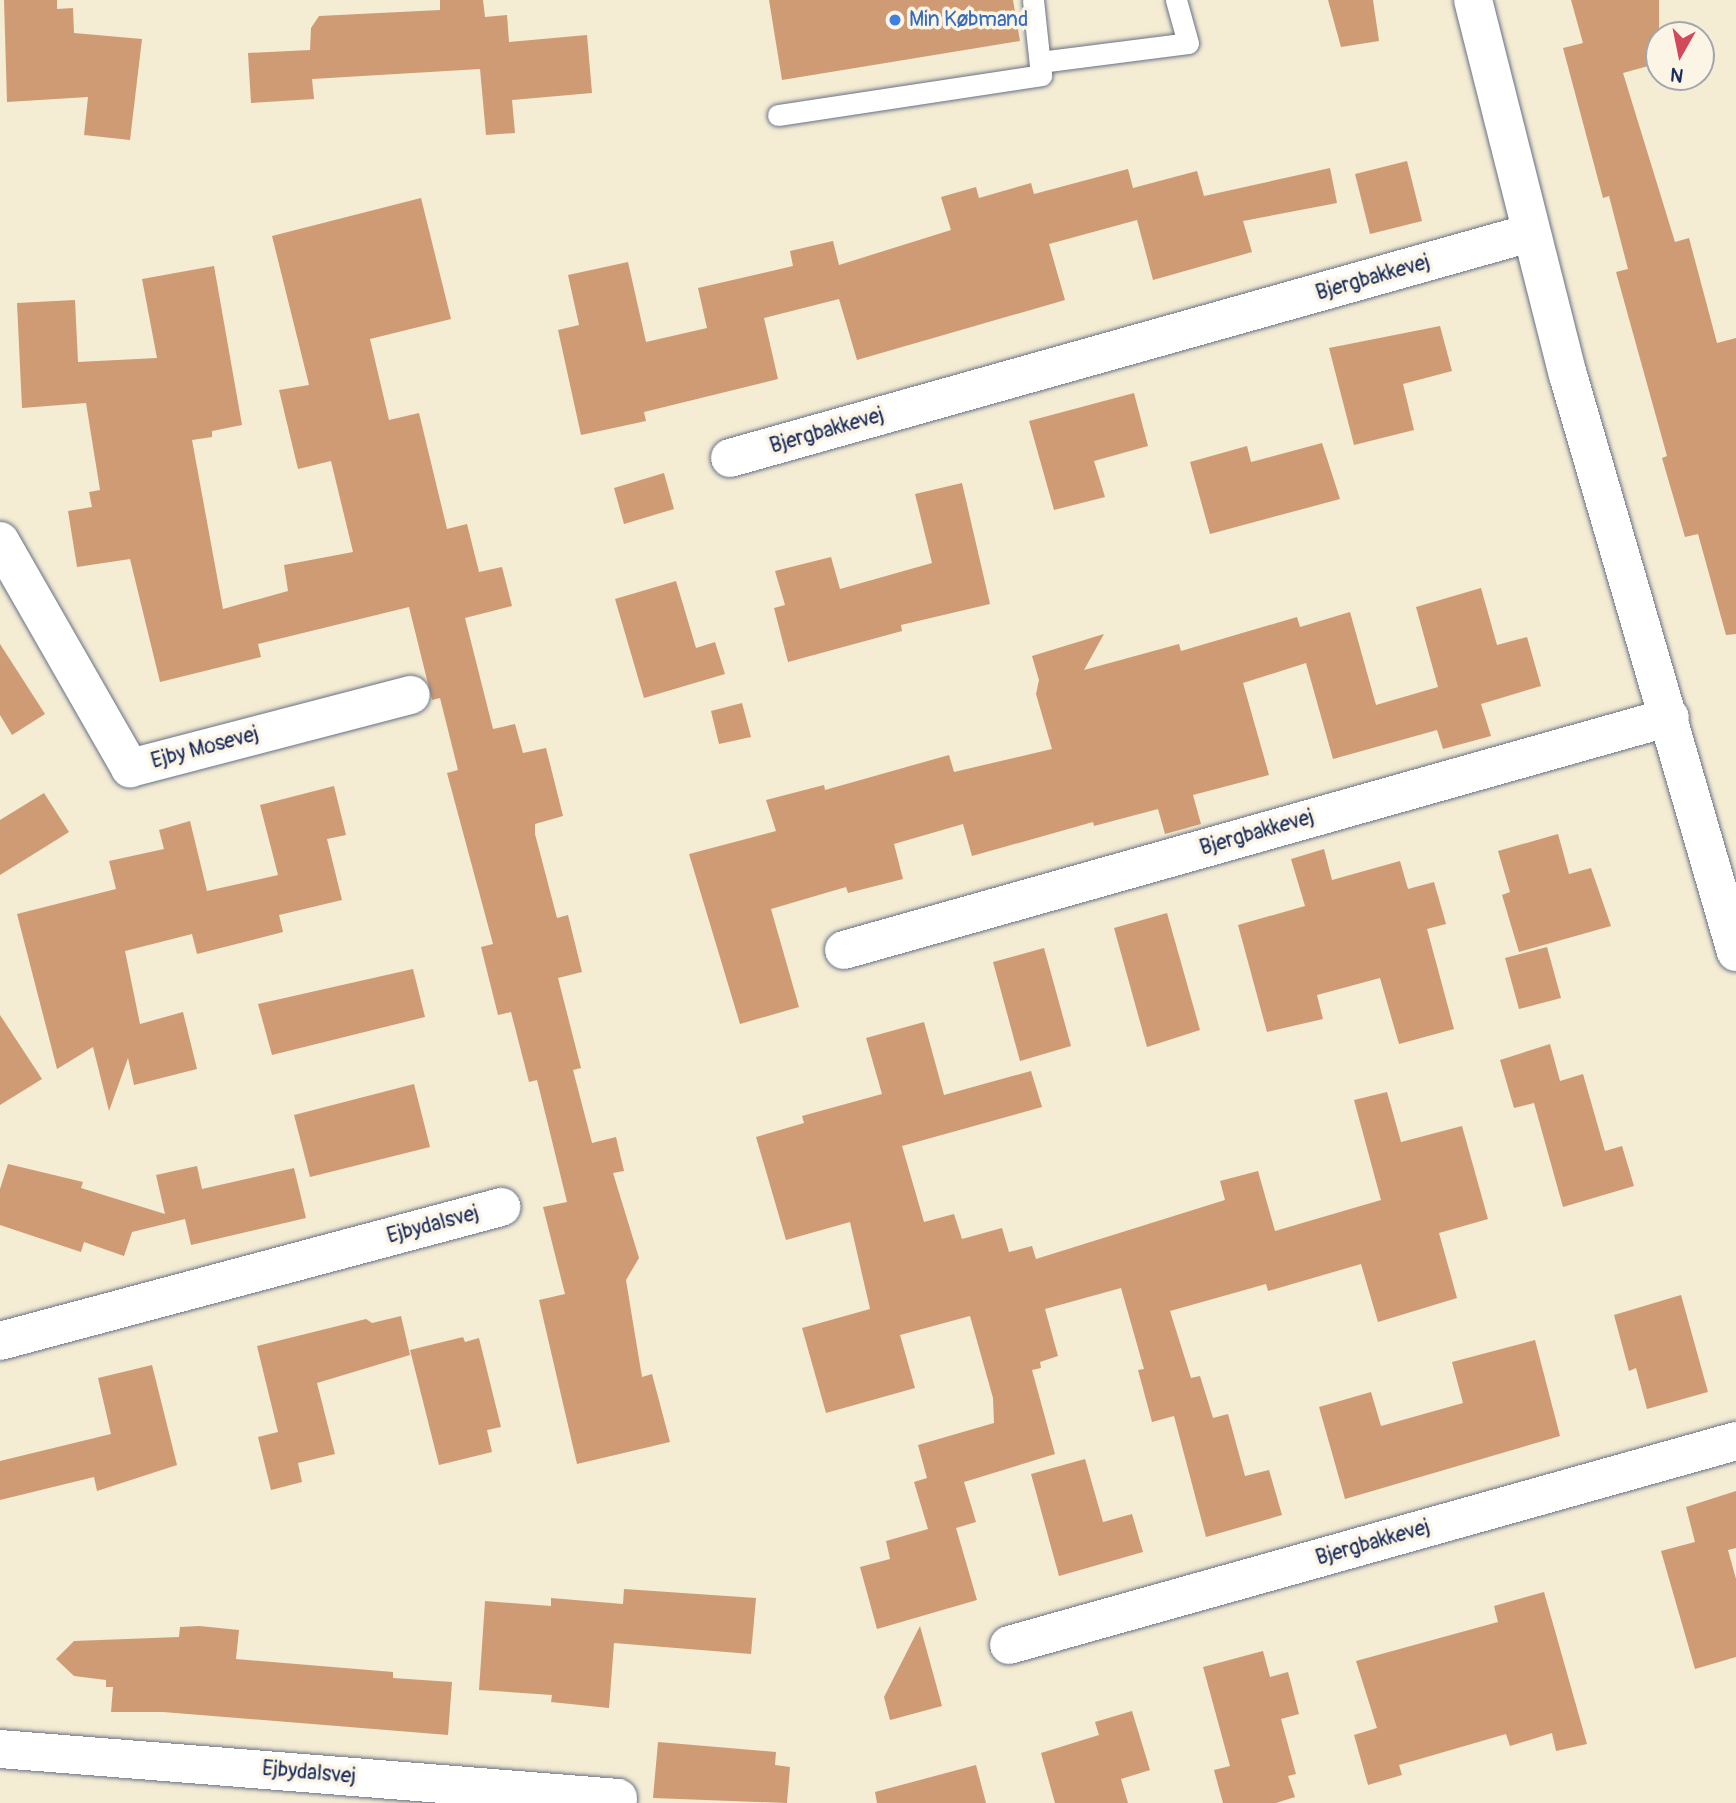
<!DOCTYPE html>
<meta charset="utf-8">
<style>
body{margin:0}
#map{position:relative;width:1736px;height:1803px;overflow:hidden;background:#f4ecd3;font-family:Pangolin,sans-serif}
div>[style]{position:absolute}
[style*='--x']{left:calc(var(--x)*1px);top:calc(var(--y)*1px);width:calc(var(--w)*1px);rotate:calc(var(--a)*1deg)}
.building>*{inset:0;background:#ce9b75}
.roads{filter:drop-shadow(0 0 2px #677187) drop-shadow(0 0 2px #677187)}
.service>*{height:21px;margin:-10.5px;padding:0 10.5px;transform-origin:10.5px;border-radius:10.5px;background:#fff}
.minor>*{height:38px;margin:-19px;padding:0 19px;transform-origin:19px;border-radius:19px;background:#fff}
.tertiary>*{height:38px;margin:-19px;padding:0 19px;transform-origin:19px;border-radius:19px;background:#fff}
.dots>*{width:19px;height:19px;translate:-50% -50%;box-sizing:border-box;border:4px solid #fcf5e5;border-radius:50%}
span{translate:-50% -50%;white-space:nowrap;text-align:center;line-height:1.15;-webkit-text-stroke:7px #fcf5e5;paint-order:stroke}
.shop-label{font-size:21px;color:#366cbe}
.left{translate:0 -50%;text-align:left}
.street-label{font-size:21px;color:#1b2f5e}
.north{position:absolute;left:1645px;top:21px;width:70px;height:70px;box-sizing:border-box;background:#fcf5e5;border:2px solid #a2a6af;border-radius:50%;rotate:189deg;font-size:19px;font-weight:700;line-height:28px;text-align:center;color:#1b2f5e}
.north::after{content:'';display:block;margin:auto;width:24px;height:32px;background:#d1495b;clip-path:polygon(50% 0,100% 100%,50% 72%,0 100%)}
</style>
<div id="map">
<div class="building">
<div style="clip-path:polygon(4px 0,57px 0,57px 9px,73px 8px,74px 33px,142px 39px,130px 140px,84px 135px,88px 97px,7px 102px)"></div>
<div style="clip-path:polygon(440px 0,483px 0,485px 17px,507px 15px,509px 42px,587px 35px,592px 93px,512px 100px,515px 133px,486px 135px,480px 69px,312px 79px,314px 99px,251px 103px,248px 53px,310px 50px,311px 28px,319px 16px,440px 10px)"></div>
<div style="clip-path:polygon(769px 0,1013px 0,1020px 41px,782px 80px)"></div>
<div style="clip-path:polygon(1328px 0,1373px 0,1379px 41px,1341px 47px)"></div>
<div style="clip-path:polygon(1571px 0,1659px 0,1659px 63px,1623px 73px,1675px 242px,1689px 238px,1717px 343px,1736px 338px,1736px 634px,1726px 635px,1698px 534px,1685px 537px,1662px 458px,1667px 456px,1616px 272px,1628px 269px,1609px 196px,1603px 198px,1563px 48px,1583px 43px)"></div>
<div style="clip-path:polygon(1407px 161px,1422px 221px,1370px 234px,1355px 174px)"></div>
<div style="clip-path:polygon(1330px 168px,1337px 203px,1243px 221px,1252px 252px,1153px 280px,1137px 220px,1049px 244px,1065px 300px,857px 360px,839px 299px,764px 318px,778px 379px,644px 412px,646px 421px,581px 435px,558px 330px,579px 325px,568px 275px,628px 262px,646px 342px,707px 328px,698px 288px,793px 266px,790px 251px,833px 241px,839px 265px,951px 230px,941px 197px,976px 187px,979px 198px,1031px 183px,1034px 194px,1128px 169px,1133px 188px,1197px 171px,1204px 196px)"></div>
<div style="clip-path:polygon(421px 198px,451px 319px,370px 339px,389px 420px,419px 413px,447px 529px,467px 524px,479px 572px,502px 567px,512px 606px,465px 618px,493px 729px,515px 724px,523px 753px,546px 748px,563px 816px,535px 824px,535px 834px,557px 918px,568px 915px,582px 972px,558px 978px,581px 1068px,573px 1070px,592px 1143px,616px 1137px,624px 1171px,613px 1173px,639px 1258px,626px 1280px,634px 1329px,642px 1377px,652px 1374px,670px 1442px,577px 1464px,539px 1300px,565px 1294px,543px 1207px,567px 1202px,537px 1080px,529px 1082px,511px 1012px,498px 1015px,481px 947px,493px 944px,447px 773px,458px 770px,440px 698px,432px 700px,409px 607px,258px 644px,261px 657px,160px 682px,130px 559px,77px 567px,68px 511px,92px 507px,89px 492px,100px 490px,86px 403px,22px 408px,17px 303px,75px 300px,78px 362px,157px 358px,142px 279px,214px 266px,242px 425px,212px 431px,212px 437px,192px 440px,223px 609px,288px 591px,284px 565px,353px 552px,331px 461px,298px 469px,279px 390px,309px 385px,272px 236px)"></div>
<div style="clip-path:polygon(1440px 326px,1452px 371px,1403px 384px,1414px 430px,1354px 445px,1329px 348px)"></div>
<div style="clip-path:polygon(1134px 393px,1148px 446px,1094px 461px,1105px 497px,1054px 510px,1029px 421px)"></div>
<div style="clip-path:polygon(1322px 443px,1340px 499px,1210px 534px,1190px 462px,1247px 446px,1251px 462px)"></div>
<div style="clip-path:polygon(664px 473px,674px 509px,624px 524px,614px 488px)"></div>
<div style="clip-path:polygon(962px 483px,990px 604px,901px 625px,902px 631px,788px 662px,774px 608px,785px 605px,775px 571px,831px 557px,840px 589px,932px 563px,915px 494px)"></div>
<div style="clip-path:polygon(676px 581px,696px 648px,715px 642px,725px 674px,644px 698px,615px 599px)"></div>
<div style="clip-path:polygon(1481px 588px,1497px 645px,1527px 637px,1541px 686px,1481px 704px,1491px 736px,1443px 749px,1437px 730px,1333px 759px,1306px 663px,1243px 683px,1269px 775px,1193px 795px,1201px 824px,1165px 834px,1158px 809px,1094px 826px,1093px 822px,972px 856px,963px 824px,894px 844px,903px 879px,848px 893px,846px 887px,771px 909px,799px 1007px,740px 1024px,689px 854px,776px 831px,766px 800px,824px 785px,825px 790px,949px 755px,954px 772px,1052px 749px,1036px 694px,1039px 680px,1032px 656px,1104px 634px,1084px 670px,1179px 644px,1181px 651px,1297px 617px,1300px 627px,1350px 612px,1376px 705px,1438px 687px,1416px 607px)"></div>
<div style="clip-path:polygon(0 644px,45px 714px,12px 735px,0 715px)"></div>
<div style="clip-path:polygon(742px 703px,751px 737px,719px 744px,711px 711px)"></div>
<div style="clip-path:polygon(334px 786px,346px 835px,327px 839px,342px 900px,279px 915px,283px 932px,197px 954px,192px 934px,125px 951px,140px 1024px,183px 1012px,197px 1069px,134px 1085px,128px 1058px,109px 1111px,93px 1047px,57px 1069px,17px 914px,116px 889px,109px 861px,164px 849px,159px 830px,190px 821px,207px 891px,278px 875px,260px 805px)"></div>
<div style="clip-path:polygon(44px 793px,69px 832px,0 875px,0 820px)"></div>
<div style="clip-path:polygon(1558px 834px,1569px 874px,1591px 868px,1611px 926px,1519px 952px,1502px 895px,1510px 892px,1498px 851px)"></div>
<div style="clip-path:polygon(1324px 849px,1332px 880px,1400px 861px,1408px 889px,1434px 882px,1446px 924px,1427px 929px,1454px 1029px,1399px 1044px,1380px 978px,1317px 995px,1323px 1019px,1267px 1032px,1238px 925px,1305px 906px,1291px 859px)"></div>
<div style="clip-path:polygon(1167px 913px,1200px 1030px,1147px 1047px,1114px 928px)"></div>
<div style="clip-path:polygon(1547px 947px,1561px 998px,1519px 1009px,1505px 958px)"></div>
<div style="clip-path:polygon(1044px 948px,1071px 1046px,1020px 1061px,993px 962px)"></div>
<div style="clip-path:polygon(413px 969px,425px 1017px,272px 1055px,258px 1004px)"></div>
<div style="clip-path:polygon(0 1015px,42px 1079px,0 1105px)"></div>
<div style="clip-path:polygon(924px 1022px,944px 1095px,1031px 1071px,1042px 1107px,902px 1146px,924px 1222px,954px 1214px,962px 1239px,1002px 1228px,1009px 1252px,1032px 1246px,1036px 1259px,1225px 1200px,1220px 1181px,1258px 1171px,1275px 1231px,1381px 1200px,1354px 1100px,1387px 1092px,1401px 1142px,1462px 1126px,1488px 1219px,1439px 1233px,1457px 1298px,1378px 1322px,1361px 1264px,1268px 1291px,1266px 1284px,1170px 1311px,1191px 1378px,1200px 1376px,1213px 1418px,1228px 1414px,1245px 1476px,1269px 1470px,1282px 1515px,1206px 1537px,1174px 1416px,1152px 1422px,1138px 1370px,1144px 1369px,1121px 1288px,1045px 1309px,1058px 1356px,1040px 1362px,1041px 1368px,1032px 1370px,1055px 1454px,964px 1482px,976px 1522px,956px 1528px,977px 1600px,877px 1629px,860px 1567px,890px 1559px,886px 1541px,928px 1529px,914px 1482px,927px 1478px,918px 1445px,994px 1423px,993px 1398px,970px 1316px,900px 1335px,915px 1388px,826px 1413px,802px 1328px,870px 1309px,850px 1222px,786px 1240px,756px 1137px,804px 1123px,802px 1116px,882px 1094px,866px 1038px)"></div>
<div style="clip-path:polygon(1550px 1044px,1560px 1081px,1583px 1074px,1605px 1151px,1622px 1146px,1634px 1186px,1563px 1207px,1534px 1103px,1514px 1108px,1500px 1060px)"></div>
<div style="clip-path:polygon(414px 1084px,430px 1147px,310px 1177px,294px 1115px)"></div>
<div style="clip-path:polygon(8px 1164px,83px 1182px,81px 1188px,165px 1214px,156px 1175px,197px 1166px,202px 1189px,294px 1168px,306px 1218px,191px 1245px,185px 1219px,132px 1232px,124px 1256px,84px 1242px,81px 1252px,0 1225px,0 1189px)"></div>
<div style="clip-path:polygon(1681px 1295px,1708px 1392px,1647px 1409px,1636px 1368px,1629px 1371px,1614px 1315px)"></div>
<div style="clip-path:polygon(401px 1316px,410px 1355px,317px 1383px,335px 1454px,298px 1463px,302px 1482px,271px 1490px,258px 1437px,278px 1432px,257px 1346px,366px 1319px,372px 1323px)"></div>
<div style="clip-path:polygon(463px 1337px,465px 1342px,479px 1338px,501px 1427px,487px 1430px,492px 1452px,439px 1465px,410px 1350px)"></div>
<div style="clip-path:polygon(1535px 1340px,1560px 1436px,1345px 1499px,1319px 1407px,1371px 1392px,1381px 1426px,1463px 1403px,1452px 1362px)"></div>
<div style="clip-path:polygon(152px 1365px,177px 1465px,97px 1491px,94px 1477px,0 1500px,0 1461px,111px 1434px,98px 1378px)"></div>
<div style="clip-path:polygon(1085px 1459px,1103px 1522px,1132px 1514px,1143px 1552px,1059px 1576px,1031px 1474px)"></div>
<div style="clip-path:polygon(1736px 1491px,1736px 1548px,1728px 1550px,1736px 1579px,1736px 1657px,1695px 1669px,1661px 1551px,1695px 1542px,1686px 1507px)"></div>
<div style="clip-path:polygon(624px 1589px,756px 1598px,751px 1654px,614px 1643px,609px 1708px,551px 1702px,552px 1695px,479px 1690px,485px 1601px,551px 1606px,551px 1598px,623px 1604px)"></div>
<div style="clip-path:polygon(1544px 1592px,1587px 1744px,1556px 1751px,1552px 1733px,1510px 1746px,1506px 1734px,1399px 1765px,1402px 1775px,1368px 1785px,1354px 1735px,1377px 1728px,1356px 1661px,1498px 1622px,1494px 1606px)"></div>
<div style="clip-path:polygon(199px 1626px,239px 1630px,236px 1659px,393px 1672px,393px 1678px,452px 1682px,448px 1735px,163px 1712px,111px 1712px,113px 1687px,106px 1687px,106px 1680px,74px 1676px,56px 1659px,74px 1641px,179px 1637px,180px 1627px)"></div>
<div style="clip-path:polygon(920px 1626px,942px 1706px,890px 1720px,884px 1697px)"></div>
<div style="clip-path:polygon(1263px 1651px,1270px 1677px,1288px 1672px,1299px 1714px,1281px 1719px,1296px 1774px,1288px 1776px,1295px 1797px,1276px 1803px,1223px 1803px,1214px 1770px,1230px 1766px,1203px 1667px)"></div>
<div style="clip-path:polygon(1132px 1711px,1150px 1770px,1121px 1779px,1128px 1803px,1055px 1803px,1041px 1753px,1099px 1735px,1095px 1722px)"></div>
<div style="clip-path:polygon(658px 1742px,776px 1752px,775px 1765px,790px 1767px,787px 1803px,653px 1798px)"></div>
<div style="clip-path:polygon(976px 1765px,986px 1803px,877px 1803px,875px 1792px)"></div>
</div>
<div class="roads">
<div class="service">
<div style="--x:1040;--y:62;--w:149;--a:-7.3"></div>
<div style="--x:1188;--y:43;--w:45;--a:-105.6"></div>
<div style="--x:778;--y:115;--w:266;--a:-8.6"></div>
<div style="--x:1041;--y:75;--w:75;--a:-96.1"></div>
</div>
<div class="minor">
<div style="--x:730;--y:458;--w:831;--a:-15.71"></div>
<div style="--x:0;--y:541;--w:262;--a:60.2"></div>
<div style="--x:130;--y:768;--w:290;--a:-14.6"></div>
<div style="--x:844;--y:950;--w:858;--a:-15.75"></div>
<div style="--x:0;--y:1341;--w:519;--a:-14.97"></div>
<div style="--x:1009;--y:1645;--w:755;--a:-15.67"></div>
<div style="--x:0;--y:1749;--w:620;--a:4.53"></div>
</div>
<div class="tertiary">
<div style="--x:1473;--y:0;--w:387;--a:75.8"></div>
<div style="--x:1568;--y:375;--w:601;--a:73.77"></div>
</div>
</div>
<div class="dots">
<div style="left:895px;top:20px;background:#3f7fe0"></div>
</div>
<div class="shop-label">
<span class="left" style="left:909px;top:20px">Min Købmand</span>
</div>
<div class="street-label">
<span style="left:1373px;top:278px;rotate:-16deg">Bjergbakkevej</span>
<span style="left:827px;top:431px;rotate:-16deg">Bjergbakkevej</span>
<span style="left:205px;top:748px;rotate:-15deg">Ejby Mosevej</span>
<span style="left:1257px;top:833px;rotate:-16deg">Bjergbakkevej</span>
<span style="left:433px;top:1225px;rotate:-15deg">Ejbydalsvej</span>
<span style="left:1373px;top:1543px;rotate:-16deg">Bjergbakkevej</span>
<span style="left:309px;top:1773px;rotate:5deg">Ejbydalsvej</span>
</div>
<div class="north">N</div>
</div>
